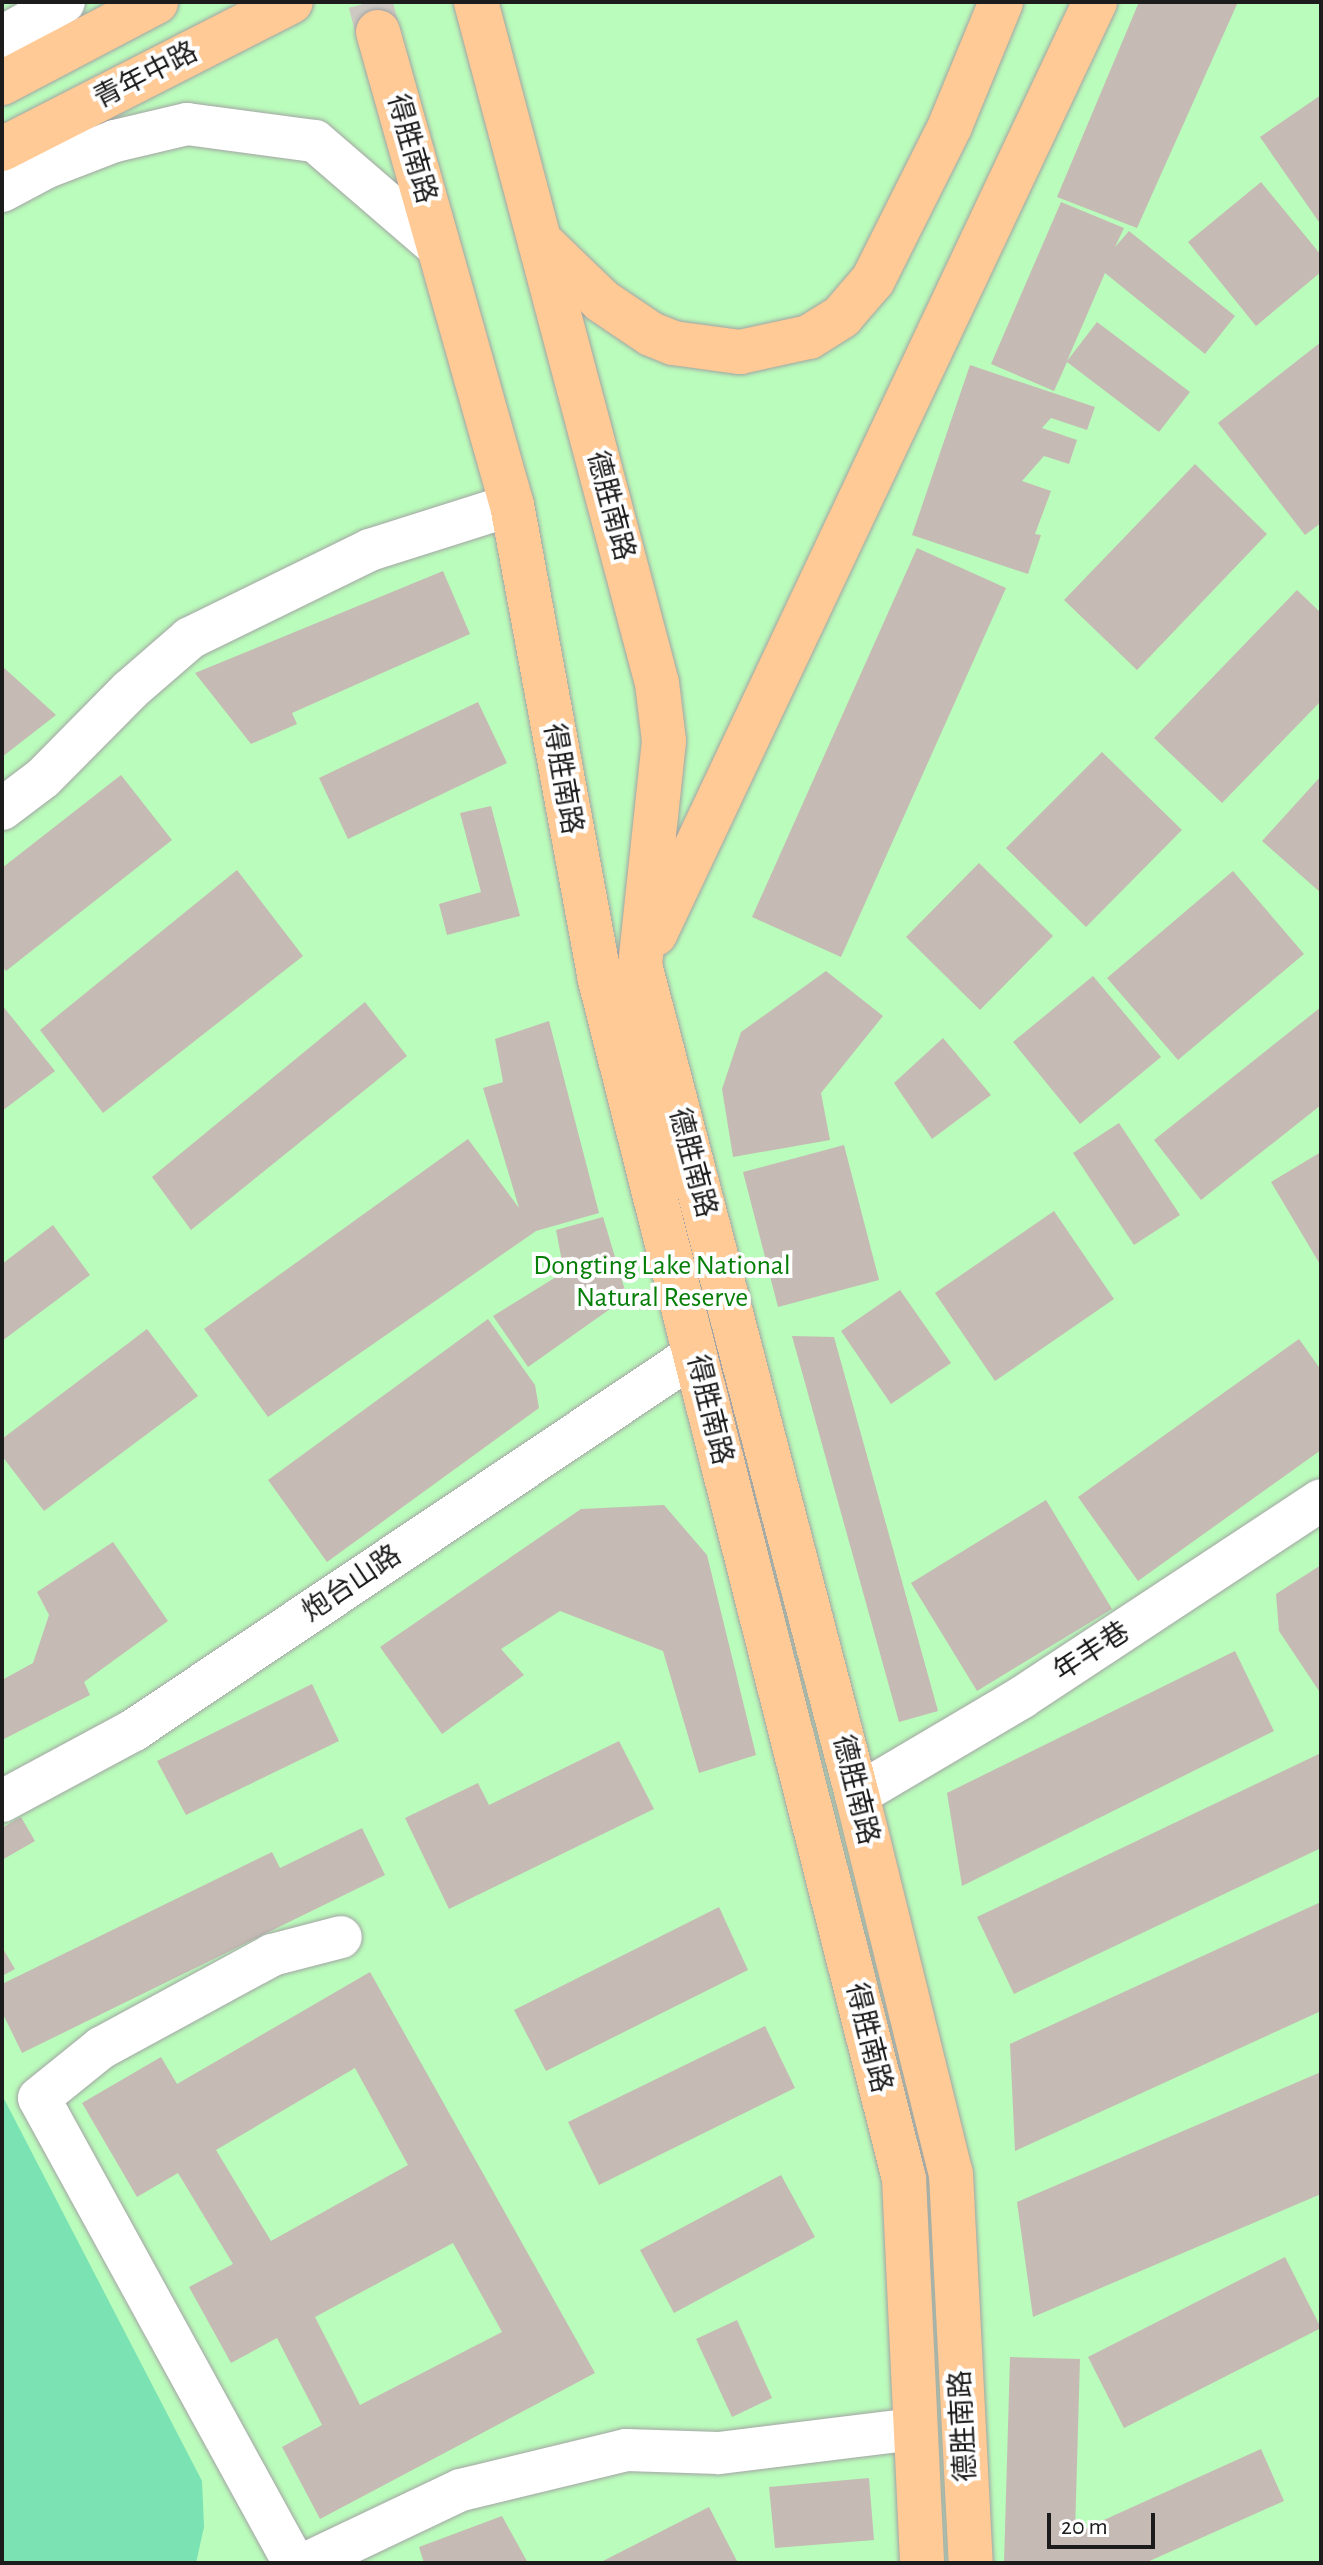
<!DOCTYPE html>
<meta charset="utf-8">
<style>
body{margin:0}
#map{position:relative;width:1323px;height:2565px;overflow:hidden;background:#eee9e1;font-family:"Alegreya Sans","Noto Sans SC",sans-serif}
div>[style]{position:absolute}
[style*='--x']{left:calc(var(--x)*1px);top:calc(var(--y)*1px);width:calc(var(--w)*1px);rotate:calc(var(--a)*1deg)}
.park>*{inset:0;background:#bafcbb}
.pitch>*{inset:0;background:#7ae2b3}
.building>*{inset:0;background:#c6bab4}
.major-tunnel>*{height:44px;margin-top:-22px;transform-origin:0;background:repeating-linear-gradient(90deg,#cecac3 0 44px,transparent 0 66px)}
.roads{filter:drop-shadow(0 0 2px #a3a3a3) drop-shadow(0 0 2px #a3a3a3)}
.minor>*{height:42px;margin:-21px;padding:0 21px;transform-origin:21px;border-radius:21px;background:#fff}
.major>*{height:44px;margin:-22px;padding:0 22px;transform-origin:22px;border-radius:22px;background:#ffca95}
span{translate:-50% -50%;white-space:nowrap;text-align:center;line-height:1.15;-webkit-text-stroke:8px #fff;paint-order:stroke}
.street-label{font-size:28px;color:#1c1c1c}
.park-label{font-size:28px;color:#067e08}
.frame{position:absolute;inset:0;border:4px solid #1c1c1c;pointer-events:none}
.scale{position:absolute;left:1047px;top:2513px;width:108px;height:36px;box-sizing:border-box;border:4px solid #1c1c1c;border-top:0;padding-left:10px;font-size:24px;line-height:28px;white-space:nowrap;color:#1c1c1c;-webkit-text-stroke:6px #fff;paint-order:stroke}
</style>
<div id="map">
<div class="park">
<div style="clip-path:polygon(2px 2px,1321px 2px,1321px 2563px,2px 2563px)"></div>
</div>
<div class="pitch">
<div style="clip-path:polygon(2px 2095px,202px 2481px,204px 2527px,196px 2563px,2px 2563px)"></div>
</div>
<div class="building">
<div style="clip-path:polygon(1139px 2px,1238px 2px,1137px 228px,1057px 197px)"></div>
<div style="clip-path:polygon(1321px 95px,1321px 225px,1260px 137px)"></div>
<div style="clip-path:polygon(1261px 182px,1321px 255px,1321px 272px,1256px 326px,1188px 242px)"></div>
<div style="clip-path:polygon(1061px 202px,1124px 228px,1115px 247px,1129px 231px,1235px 316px,1205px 354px,1105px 273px,1067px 361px,1097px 322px,1190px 392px,1159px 432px,1067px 362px,1054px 391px,991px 364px)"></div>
<div style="clip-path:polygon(1321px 342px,1321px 523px,1305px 535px,1218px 423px)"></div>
<div style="clip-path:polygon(970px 365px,1095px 407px,1087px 430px,1051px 418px,1042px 428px,1077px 440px,1069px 464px,1044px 456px,1022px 481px,1051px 491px,1035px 534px,1041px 535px,1028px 574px,912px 535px)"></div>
<div style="clip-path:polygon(1195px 464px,1267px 534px,1137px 670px,1064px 600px)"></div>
<div style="clip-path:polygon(917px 548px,1006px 588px,841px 957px,752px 917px)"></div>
<div style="clip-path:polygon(443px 571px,470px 634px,292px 713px,297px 724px,251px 744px,195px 673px)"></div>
<div style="clip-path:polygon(1297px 590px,1321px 613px,1321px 701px,1222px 803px,1154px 738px)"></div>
<div style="clip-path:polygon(2px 666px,56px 715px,2px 757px)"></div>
<div style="clip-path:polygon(478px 702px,507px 763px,348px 839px,319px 778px)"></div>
<div style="clip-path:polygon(1102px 752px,1182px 830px,1086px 927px,1006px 848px)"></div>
<div style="clip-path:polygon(121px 775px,172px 840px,6px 971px,2px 966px,2px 868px)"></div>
<div style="clip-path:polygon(1321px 776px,1321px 893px,1262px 841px)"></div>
<div style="clip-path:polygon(491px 806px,520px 916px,447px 935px,439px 904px,481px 892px,460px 813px)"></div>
<div style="clip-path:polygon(979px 863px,1053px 936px,980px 1010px,906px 937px)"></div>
<div style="clip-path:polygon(237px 870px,303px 956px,103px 1113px,40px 1030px)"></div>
<div style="clip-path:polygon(1233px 871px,1304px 954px,1178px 1060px,1107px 978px)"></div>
<div style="clip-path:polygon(826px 971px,883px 1016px,821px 1093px,830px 1140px,733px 1157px,722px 1089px,741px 1032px)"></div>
<div style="clip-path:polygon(1093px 976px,1161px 1057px,1080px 1124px,1013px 1042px)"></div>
<div style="clip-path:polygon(365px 1002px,407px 1056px,191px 1230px,152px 1177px)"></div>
<div style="clip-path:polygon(2px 1005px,55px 1071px,2px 1111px)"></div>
<div style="clip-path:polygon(1321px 1007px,1321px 1105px,1201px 1200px,1154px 1140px)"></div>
<div style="clip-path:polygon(549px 1021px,599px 1213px,536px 1231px,268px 1417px,204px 1329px,468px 1139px,519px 1208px,483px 1088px,503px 1082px,495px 1039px)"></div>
<div style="clip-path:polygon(943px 1038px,991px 1095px,932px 1139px,894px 1083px)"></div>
<div style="clip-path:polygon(1119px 1123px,1180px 1215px,1134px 1245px,1073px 1153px)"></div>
<div style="clip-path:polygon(844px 1145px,879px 1280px,778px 1307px,743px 1172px)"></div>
<div style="clip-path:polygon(1321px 1152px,1321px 1266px,1271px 1182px)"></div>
<div style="clip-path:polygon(1054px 1211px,1114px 1299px,995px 1381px,935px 1293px)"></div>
<div style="clip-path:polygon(603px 1217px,627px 1297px,528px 1367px,493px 1316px,564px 1272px,556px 1230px)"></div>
<div style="clip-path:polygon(53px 1225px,90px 1275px,2px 1341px,2px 1264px)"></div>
<div style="clip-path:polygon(900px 1290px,951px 1363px,891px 1404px,841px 1331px)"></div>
<div style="clip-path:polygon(488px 1319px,535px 1385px,539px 1408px,327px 1562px,268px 1480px)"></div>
<div style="clip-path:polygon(147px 1329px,198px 1396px,44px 1511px,2px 1456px,2px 1439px)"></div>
<div style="clip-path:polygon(792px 1336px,834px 1337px,938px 1711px,899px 1722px)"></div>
<div style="clip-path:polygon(1299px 1339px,1321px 1370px,1321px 1450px,1138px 1581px,1078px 1497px)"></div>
<div style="clip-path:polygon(1046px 1500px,1112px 1609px,977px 1691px,911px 1583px)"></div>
<div style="clip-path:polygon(664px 1505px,707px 1555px,756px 1755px,699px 1773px,663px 1651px,560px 1611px,501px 1649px,524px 1675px,442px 1734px,380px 1647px,581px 1509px)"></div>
<div style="clip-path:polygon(113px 1542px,168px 1621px,84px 1682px,90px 1695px,2px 1740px,2px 1680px,33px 1663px,49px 1615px,37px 1592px)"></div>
<div style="clip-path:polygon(1321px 1565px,1321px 1694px,1279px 1631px,1276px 1594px)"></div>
<div style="clip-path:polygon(1235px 1651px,1274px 1731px,962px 1886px,947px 1793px)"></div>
<div style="clip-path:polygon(312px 1684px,339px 1741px,186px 1815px,157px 1761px)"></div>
<div style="clip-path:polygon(619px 1741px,654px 1809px,449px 1909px,405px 1818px,478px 1783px,489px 1805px)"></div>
<div style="clip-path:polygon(1321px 1753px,1321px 1848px,1014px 1994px,977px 1917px)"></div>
<div style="clip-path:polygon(21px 1817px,35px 1841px,2px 1860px,2px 1828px)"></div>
<div style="clip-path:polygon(362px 1828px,385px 1875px,22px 2053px,2px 2012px,2px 1984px,272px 1852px,280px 1868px)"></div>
<div style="clip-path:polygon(1321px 1902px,1321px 2011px,1015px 2151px,1010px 2044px)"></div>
<div style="clip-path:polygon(719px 1907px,748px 1970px,546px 2071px,514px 2010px)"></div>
<div style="clip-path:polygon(2px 1947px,15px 1969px,2px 1976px)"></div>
<div style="clip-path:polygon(evenodd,370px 1972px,595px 2373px,320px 2519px,282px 2447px,322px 2425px,277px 2338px,231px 2363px,189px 2287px,233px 2264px,178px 2173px,137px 2197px,82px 2103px,161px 2057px,177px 2084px,370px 1972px,355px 2068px,408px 2165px,271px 2241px,216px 2150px,355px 2068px,370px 1972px,453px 2243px,502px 2332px,360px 2405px,315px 2317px,453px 2243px)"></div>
<div style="clip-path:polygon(765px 2026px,795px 2088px,599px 2185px,568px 2122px)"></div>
<div style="clip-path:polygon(1321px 2072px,1321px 2194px,1033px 2317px,1017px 2202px)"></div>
<div style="clip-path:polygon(781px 2175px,815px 2237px,674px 2313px,640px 2250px)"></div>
<div style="clip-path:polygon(1285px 2257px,1321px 2328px,1124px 2428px,1088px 2357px)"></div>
<div style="clip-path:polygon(737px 2320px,772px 2398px,732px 2417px,696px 2339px)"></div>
<div style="clip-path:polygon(1010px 2357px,1080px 2359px,1075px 2533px,1261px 2449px,1284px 2501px,1145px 2563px,1004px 2563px)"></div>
<div style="clip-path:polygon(869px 2478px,874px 2540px,775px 2548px,769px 2487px)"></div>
<div style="clip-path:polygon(709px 2507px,738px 2563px,599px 2563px)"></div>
<div style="clip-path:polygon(502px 2516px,528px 2563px,424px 2563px,419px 2547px)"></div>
</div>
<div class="major-tunnel">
<div style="--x:370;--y:2;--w:31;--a:75"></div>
</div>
<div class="roads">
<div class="minor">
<div style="--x:2;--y:37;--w:71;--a:-29.4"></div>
<div style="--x:2;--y:191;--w:49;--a:-28.1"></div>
<div style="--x:45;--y:168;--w:75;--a:-21.1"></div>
<div style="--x:115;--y:141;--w:74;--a:-13.3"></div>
<div style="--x:187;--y:124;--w:129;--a:7.6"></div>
<div style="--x:315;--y:141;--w:164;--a:40.8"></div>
<div style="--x:2;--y:809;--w:51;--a:-37.1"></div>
<div style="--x:43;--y:778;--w:124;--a:-45.3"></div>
<div style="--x:130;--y:690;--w:79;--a:-40.9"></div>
<div style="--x:190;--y:638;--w:200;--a:-26.1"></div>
<div style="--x:370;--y:550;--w:149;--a:-17.6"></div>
<div style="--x:857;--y:1795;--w:191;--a:-30.6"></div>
<div style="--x:1021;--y:1698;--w:359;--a:-33.4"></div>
<div style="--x:2;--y:1801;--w:150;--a:-28.3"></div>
<div style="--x:134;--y:1730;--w:675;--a:-33.83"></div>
<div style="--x:294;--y:2563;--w:530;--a:-118.74"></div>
<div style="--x:39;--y:2098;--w:80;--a:-38.9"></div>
<div style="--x:101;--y:2048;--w:195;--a:-28.5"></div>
<div style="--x:272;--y:1955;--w:71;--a:-14.6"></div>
<div style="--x:307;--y:2563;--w:170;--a:-25.4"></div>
<div style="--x:461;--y:2490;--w:170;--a:-13.6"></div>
<div style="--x:626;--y:2450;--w:93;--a:1.8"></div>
<div style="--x:719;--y:2453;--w:197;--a:-7"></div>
</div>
<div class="major">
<div style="--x:476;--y:2;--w:705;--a:75.12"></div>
<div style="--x:657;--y:683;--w:58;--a:83.1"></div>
<div style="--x:664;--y:741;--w:225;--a:96.1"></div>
<div style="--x:640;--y:965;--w:858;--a:75.35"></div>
<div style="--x:857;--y:1795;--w:390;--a:76.1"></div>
<div style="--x:951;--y:2174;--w:390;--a:87.1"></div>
<div style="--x:378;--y:32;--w:492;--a:74.2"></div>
<div style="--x:512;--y:505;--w:479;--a:79.5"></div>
<div style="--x:599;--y:976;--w:1241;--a:75.77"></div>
<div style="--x:904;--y:2179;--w:384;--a:87.3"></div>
<div style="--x:2;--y:83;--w:174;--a:-27.7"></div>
<div style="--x:2;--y:149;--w:324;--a:-27"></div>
<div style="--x:542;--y:243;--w:83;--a:44"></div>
<div style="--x:602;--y:301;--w:59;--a:34"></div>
<div style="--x:651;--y:334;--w:24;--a:22"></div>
<div style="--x:673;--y:343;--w:68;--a:7.7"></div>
<div style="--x:740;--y:352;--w:71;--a:-12.3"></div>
<div style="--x:809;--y:337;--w:39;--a:-32"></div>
<div style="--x:842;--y:316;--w:48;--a:-49.3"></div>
<div style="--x:873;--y:280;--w:172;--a:-63.4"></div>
<div style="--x:950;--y:126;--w:134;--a:-67.6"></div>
<div style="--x:655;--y:934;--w:1031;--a:-64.73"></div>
</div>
</div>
<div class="street-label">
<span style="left:146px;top:76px;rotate:-27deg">青年中路</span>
<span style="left:411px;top:149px;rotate:74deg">得胜南路</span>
<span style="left:610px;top:506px;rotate:75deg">德胜南路</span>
<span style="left:562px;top:779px;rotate:80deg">得胜南路</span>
<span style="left:692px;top:1163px;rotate:75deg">德胜南路</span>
<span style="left:709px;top:1410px;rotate:76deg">得胜南路</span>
<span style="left:352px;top:1584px;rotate:-34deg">炮台山路</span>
<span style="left:1092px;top:1652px;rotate:-33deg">年丰巷</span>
<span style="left:855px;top:1790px;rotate:76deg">德胜南路</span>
<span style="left:868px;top:2038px;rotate:76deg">得胜南路</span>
<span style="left:964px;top:2426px;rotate:-93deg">德胜南路</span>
</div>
<div class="park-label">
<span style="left:662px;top:1282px">Dongting Lake National<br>Natural Reserve</span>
</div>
<div class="frame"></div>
<div class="scale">20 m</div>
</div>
